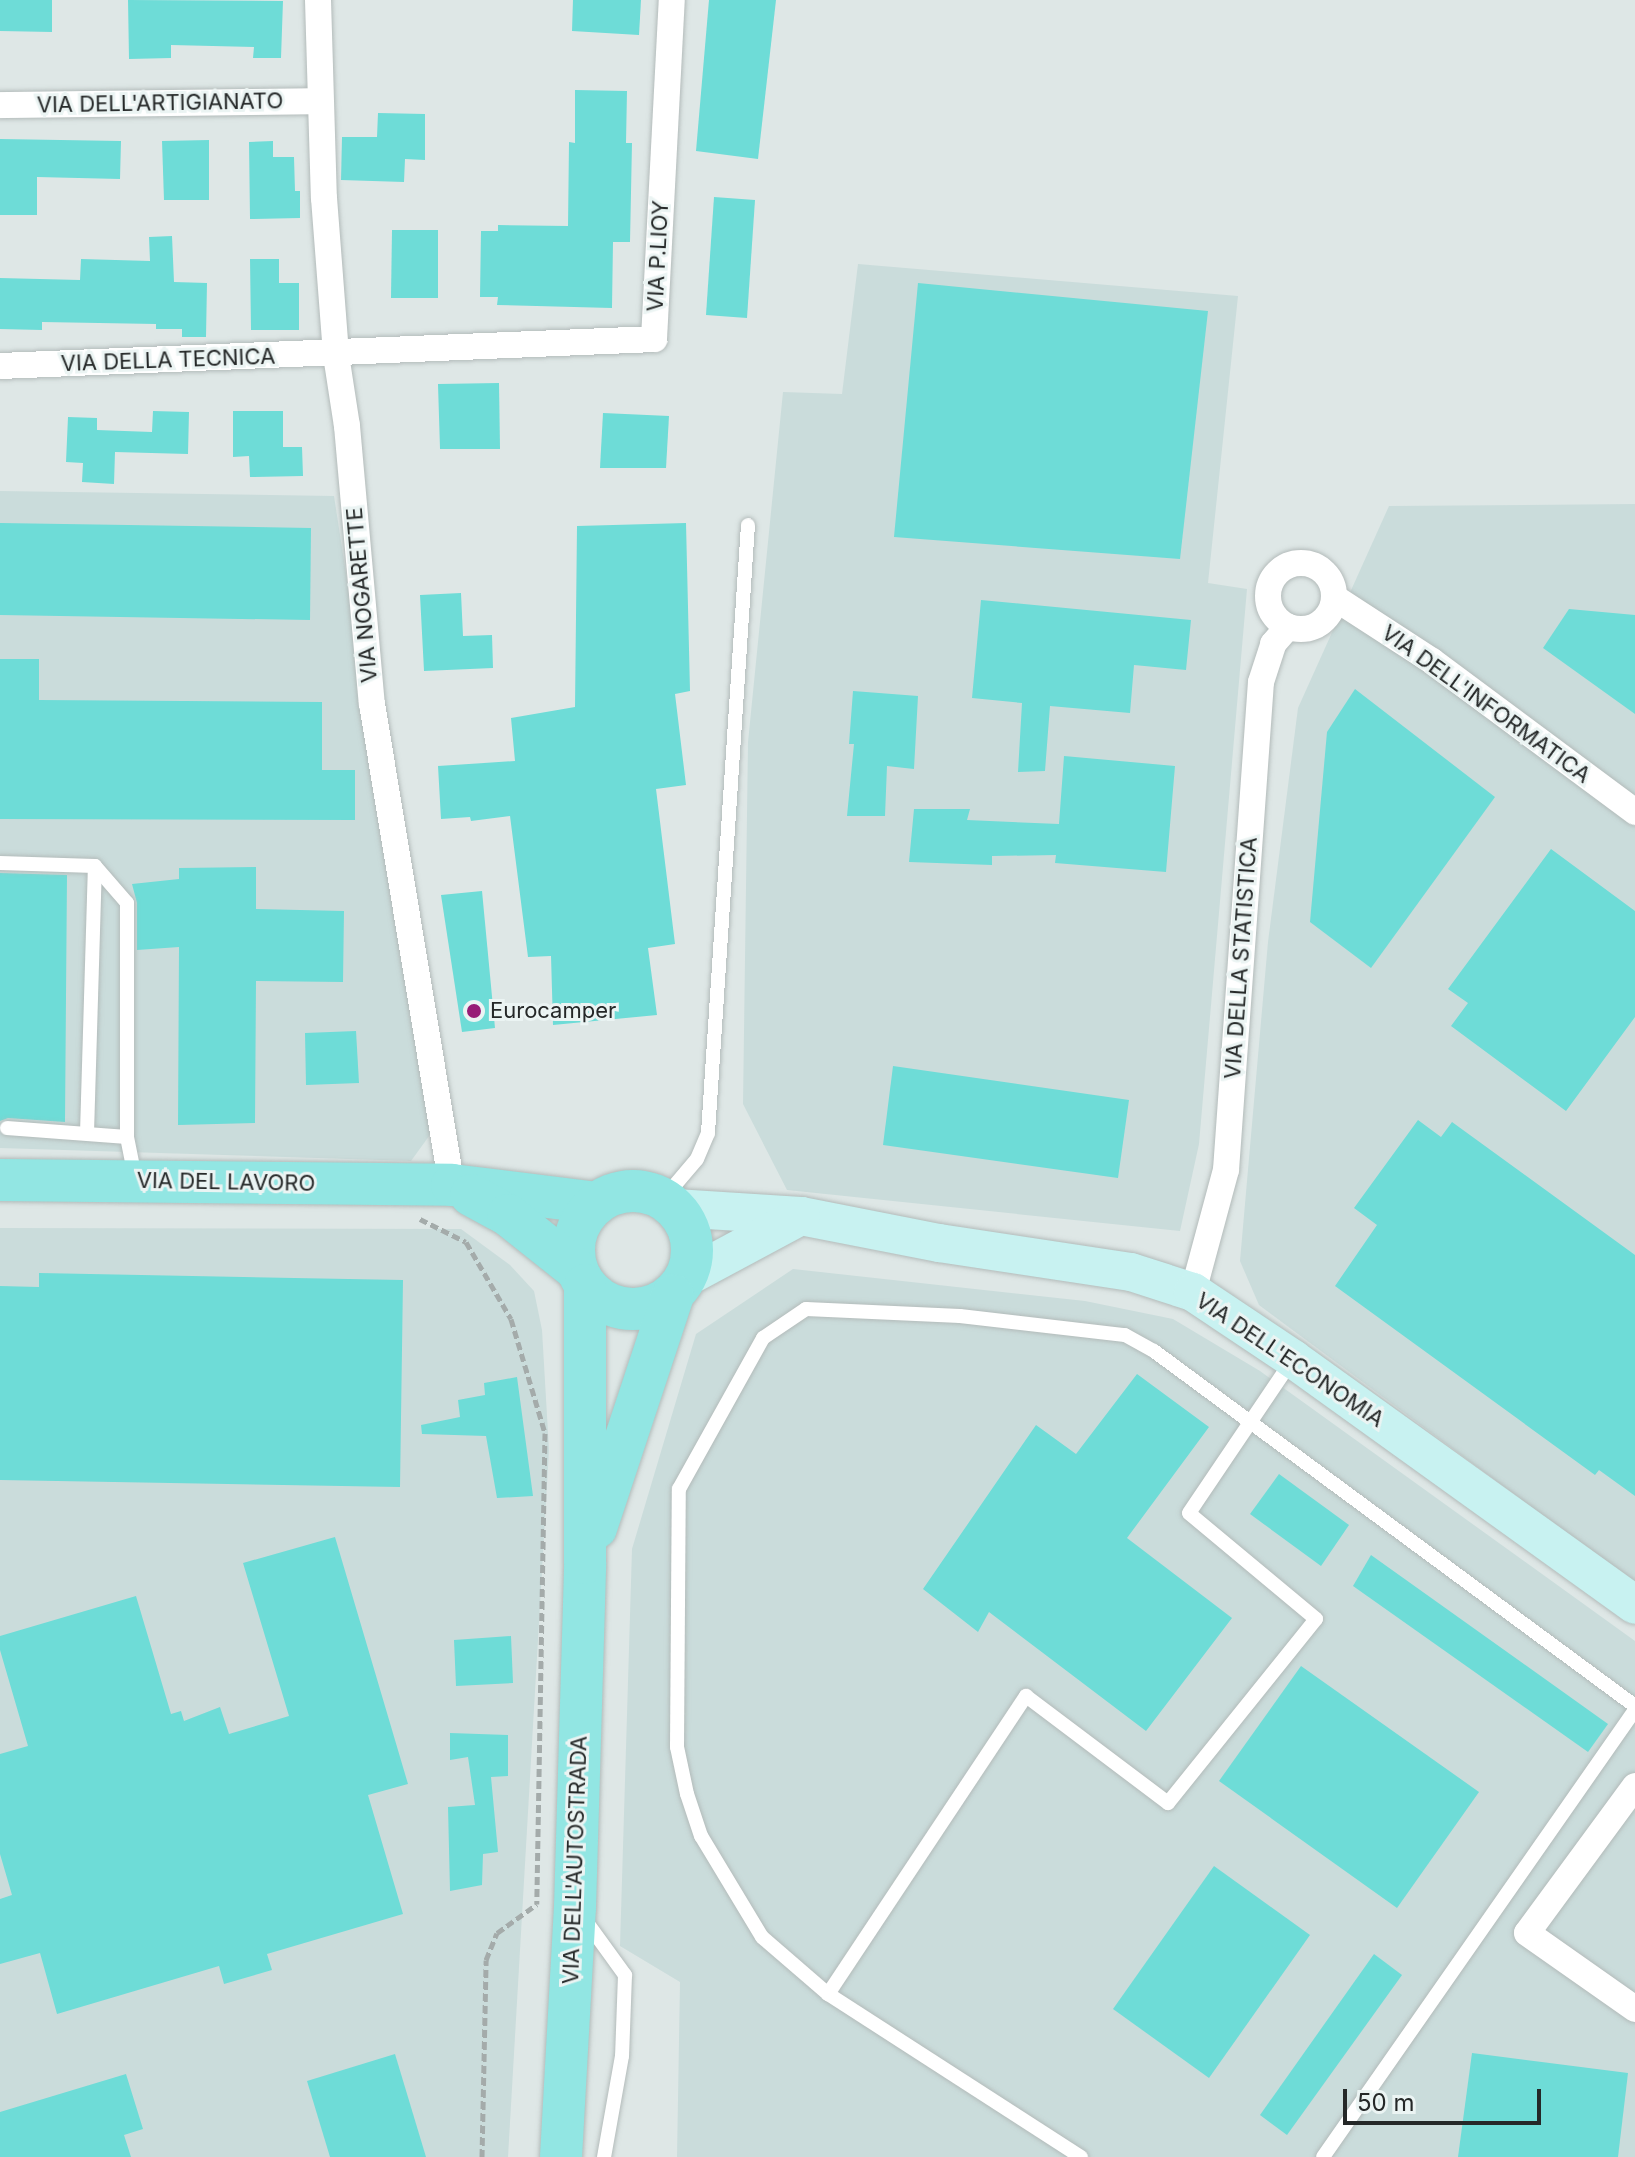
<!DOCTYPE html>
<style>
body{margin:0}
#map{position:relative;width:1635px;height:2157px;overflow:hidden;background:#dee7e6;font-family:Inter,sans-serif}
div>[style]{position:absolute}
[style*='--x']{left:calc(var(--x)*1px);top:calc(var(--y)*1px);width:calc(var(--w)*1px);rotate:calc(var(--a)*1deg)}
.built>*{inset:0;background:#cadcdb}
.building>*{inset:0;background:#6edcd7}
.path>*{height:5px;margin-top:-2.5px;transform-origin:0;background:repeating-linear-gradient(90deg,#a4abaa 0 8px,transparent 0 12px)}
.roads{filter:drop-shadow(0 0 2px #b3bbba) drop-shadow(0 0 2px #b3bbba)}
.lane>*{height:14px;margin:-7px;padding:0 7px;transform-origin:7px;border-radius:7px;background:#fff}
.street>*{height:26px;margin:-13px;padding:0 13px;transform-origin:13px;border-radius:13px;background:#fff}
.street>.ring{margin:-13px;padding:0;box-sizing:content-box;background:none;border:26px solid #fff;border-radius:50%}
.secondary>*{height:38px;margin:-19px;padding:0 19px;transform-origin:19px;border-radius:19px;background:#c8f2f1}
.primary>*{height:42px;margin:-21px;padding:0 21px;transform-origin:21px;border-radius:21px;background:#92e6e3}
.primary>.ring{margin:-21px;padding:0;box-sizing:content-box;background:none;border:42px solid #92e6e3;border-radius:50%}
.dots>*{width:22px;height:22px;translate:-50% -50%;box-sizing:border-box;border:4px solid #ebf4f3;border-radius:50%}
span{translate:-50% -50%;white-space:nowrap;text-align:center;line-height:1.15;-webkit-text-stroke:6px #ebf4f3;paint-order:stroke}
.street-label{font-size:22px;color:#252828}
.poi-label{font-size:22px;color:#252828}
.left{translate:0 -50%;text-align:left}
.scale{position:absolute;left:1343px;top:2089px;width:198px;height:36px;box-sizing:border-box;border:4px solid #252828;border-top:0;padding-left:10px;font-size:24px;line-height:28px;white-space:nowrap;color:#252828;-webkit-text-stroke:6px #ebf4f3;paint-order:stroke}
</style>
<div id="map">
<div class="built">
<div style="clip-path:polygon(858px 264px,1238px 296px,1208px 583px,1247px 589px,1199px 1144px,1180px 1231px,787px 1190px,743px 1104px,748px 742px,783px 392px,842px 394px)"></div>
<div style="clip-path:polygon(0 491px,334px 496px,432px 1132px,411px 1161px,0 1148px)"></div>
<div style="clip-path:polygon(1635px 504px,1635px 1584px,1259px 1305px,1240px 1261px,1268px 942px,1298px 708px,1389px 506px)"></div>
<div style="clip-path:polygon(0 1228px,461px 1229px,510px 1265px,534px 1291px,542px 1330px,549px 1450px,508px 2157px,0 2157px)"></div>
<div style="clip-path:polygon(793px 1269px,1085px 1301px,1173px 1319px,1260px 1371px,1635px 1641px,1635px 2157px,677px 2157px,680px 1982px,620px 1946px,632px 1549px,696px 1334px)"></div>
</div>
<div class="building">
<div style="clip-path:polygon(0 0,52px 0,52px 32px,0 31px)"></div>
<div style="clip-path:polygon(128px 0,283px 1px,281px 58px,253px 58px,254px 47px,171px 45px,171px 58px,129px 59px)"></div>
<div style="clip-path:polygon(573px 0,641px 0,639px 35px,572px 31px)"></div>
<div style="clip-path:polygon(709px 0,776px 0,758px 159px,696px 151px)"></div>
<div style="clip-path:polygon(575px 90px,627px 91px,626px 143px,632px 143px,630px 242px,613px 242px,612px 308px,497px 305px,498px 297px,480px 297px,481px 231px,498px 231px,498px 225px,568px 226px,569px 142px,575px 143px)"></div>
<div style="clip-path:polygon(378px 113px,425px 114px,425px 160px,405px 159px,404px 182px,341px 180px,342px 137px,377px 137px)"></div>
<div style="clip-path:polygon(0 139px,121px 141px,120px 179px,37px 177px,37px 215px,0 215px)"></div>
<div style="clip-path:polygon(209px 140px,209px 200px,164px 200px,162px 141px)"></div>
<div style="clip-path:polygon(273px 141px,273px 157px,294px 157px,295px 191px,300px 191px,300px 218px,250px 219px,249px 142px)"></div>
<div style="clip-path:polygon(714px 197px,755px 200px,747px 318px,706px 315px)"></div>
<div style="clip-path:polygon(392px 230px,438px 230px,438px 298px,391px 298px)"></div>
<div style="clip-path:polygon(172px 236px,174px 282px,207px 283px,206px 337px,182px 337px,182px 329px,156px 329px,156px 324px,42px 322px,42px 330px,0 329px,0 278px,80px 280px,81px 259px,150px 261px,149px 237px)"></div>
<div style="clip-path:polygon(250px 259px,279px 259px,279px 283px,299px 283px,299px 330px,251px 330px)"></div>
<div style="clip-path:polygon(918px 283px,1208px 311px,1180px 559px,894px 537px)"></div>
<div style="clip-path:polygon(499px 383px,500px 449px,440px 449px,438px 384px)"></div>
<div style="clip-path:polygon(153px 411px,189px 412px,188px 454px,115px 452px,114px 484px,82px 482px,83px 463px,66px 462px,68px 417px,97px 418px,97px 430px,152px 432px)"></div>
<div style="clip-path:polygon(233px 411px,283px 411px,283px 447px,302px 447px,303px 476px,250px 477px,249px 456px,233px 457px)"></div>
<div style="clip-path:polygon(603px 413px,669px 416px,666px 468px,600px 468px)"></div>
<div style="clip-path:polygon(0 523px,311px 528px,310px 620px,0 615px)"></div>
<div style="clip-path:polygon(686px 523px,690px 691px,675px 694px,686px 785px,656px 789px,675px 944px,648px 948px,657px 1015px,553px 1025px,551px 956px,528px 957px,510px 816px,471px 821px,470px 817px,441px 819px,438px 766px,515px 761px,511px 718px,575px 707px,577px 526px)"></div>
<div style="clip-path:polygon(461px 593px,463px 636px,492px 635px,493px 668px,424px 671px,420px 595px)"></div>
<div style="clip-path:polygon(981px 600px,1191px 620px,1186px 670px,1134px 665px,1130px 713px,1050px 706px,1045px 771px,1018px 772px,1022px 703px,972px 698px)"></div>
<div style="clip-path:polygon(1569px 609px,1635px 615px,1635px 714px,1543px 648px)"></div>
<div style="clip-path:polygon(0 659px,39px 659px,39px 700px,322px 702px,322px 770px,355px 770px,355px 820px,0 819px)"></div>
<div style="clip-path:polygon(1355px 689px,1495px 797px,1371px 968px,1310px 922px,1327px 732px)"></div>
<div style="clip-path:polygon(853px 691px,918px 696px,914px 769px,887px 766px,885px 816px,847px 816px,854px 744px,849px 744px)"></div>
<div style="clip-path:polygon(1064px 756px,1175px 766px,1166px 872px,1055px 863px,1056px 855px,992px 856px,992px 865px,909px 862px,914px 809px,970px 809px,967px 820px,1059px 824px)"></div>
<div style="clip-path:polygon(1551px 849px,1635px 911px,1635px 1017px,1566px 1111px,1451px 1026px,1468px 1003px,1448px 989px)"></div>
<div style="clip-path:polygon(256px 867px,256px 909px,344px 911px,343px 982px,256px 981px,255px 1123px,178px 1125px,179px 947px,137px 950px,137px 903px,132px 884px,179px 879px,179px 868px)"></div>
<div style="clip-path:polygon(0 873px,67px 875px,65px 1122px,8px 1118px,0 1121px)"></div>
<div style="clip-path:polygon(482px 891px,495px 1028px,462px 1032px,441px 895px)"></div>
<div style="clip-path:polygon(356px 1031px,359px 1083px,306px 1085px,305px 1033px)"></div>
<div style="clip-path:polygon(893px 1066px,1129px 1100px,1118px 1178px,883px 1145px)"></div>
<div style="clip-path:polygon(1418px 1120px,1441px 1137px,1452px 1122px,1635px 1255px,1635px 1496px,1599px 1470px,1595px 1475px,1335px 1286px,1377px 1225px,1354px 1208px)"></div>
<div style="clip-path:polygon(39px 1273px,403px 1280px,400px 1487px,0 1480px,0 1286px,39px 1287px)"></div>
<div style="clip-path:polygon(1137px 1374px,1209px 1427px,1127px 1538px,1232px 1618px,1146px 1731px,989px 1612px,978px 1632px,923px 1589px,1036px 1425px,1076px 1454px)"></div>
<div style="clip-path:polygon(517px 1377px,533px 1496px,497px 1498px,486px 1436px,422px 1434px,421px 1425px,460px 1417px,458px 1400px,485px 1395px,484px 1383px)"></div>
<div style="clip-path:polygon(1279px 1474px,1349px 1525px,1321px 1566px,1250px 1514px)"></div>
<div style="clip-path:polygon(335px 1537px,408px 1784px,368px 1795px,403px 1914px,267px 1954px,272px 1970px,224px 1984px,219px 1966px,57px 2014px,40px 1953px,0 1964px,0 1899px,12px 1895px,0 1854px,0 1754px,28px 1746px,0 1650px,0 1636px,136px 1596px,171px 1714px,181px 1711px,184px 1721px,220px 1707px,229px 1734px,289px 1716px,243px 1563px)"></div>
<div style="clip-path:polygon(1371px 1555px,1608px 1724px,1588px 1752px,1353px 1586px)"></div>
<div style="clip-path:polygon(511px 1636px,513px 1683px,456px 1686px,454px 1640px)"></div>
<div style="clip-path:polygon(1301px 1666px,1479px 1792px,1397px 1908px,1219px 1781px)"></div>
<div style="clip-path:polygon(450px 1733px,508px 1735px,508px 1776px,491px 1777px,498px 1852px,483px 1854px,482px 1885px,450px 1891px,448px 1807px,475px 1805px,468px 1757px,450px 1760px)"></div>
<div style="clip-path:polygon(1214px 1866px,1310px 1935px,1209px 2078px,1113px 2009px)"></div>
<div style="clip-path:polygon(1374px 1954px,1402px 1975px,1287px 2135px,1260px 2115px)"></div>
<div style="clip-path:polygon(1472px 2053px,1628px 2073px,1618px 2157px,1458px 2157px)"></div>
<div style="clip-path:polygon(395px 2054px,426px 2157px,330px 2157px,307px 2081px)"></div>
<div style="clip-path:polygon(126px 2074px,143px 2129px,124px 2135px,131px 2157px,0 2157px,0 2112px)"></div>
</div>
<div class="path">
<div style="--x:420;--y:1219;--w:51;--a:26.6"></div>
<div style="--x:466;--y:1242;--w:89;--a:59.7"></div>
<div style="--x:511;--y:1319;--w:119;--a:73.4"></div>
<div style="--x:545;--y:1433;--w:471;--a:91"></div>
<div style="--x:482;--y:2157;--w:197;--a:-88.8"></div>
<div style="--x:486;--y:1960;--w:29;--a:-68"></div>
<div style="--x:497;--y:1933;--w:49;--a:-35.9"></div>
</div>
<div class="roads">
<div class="lane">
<div style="--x:0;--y:863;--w:95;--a:1.8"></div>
<div style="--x:95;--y:866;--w:49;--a:49.1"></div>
<div style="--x:127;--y:903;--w:234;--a:90"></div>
<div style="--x:127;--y:1137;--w:41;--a:78.7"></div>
<div style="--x:7;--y:1128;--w:120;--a:4.3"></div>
<div style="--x:87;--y:1133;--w:267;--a:-88.3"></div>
<div style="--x:663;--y:1199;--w:52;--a:-49.6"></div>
<div style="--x:697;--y:1159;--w:28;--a:-67"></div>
<div style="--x:708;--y:1133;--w:609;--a:-86.24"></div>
<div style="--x:583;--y:1917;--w:72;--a:54.1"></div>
<div style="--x:625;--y:1975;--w:81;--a:92.1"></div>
<div style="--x:622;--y:2056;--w:103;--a:100.1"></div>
<div style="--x:828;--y:1994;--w:87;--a:-139.2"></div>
<div style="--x:762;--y:1937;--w:118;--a:-121.1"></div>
<div style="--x:701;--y:1836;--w:44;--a:-108.4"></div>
<div style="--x:687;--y:1794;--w:48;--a:-102"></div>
<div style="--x:677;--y:1747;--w:258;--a:-89.6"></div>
<div style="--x:679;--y:1489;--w:173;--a:-60.9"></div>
<div style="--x:763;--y:1338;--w:52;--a:-34"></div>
<div style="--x:806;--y:1309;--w:154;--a:2.6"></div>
<div style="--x:960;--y:1316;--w:166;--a:6.6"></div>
<div style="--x:1125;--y:1335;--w:33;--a:29"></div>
<div style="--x:1154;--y:1351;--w:598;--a:36.43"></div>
<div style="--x:1081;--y:2157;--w:301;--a:-147.2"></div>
<div style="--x:828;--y:1994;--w:358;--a:-56.4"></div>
<div style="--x:1026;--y:1696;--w:178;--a:37"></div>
<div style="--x:1168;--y:1803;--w:236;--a:-51.2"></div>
<div style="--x:1316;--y:1619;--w:165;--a:-140.2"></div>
<div style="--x:1189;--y:1513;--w:186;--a:-56"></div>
<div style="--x:1323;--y:2157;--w:545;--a:-55.09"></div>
</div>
<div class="street">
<div style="--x:318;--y:0;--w:198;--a:88.3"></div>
<div style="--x:324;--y:198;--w:157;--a:85.6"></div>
<div style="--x:336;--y:355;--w:72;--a:81.2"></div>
<div style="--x:347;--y:426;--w:279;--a:84.9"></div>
<div style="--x:372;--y:704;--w:488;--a:80.6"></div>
<div style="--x:0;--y:105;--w:320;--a:-0.7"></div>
<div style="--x:0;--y:366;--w:655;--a:-2.36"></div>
<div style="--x:654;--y:339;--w:339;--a:-87"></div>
<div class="ring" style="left:1268px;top:563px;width:40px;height:40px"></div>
<div style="--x:1335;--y:598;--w:116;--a:33"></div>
<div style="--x:1432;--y:661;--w:253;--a:36.6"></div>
<div style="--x:1193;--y:1292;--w:126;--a:-74.9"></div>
<div style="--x:1226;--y:1170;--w:489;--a:-85.9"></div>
<div style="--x:1261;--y:682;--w:40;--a:-72"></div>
<div style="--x:1273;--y:644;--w:23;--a:-49"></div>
<div style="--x:1635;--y:1786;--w:182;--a:126.3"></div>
<div style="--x:1527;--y:1933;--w:132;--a:35.1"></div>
</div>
<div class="secondary">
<div style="--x:675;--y:1208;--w:126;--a:3.6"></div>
<div style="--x:801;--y:1216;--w:141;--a:11.1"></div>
<div style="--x:939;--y:1243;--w:194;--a:8.6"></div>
<div style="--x:1131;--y:1272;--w:65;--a:17.9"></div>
<div style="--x:1193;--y:1292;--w:120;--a:33.8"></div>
<div style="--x:1293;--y:1359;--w:421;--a:35.7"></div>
<div style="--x:687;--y:1277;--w:129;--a:-28.2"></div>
</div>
<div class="primary">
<div style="--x:0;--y:1180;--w:452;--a:0.6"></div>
<div style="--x:452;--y:1185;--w:145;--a:7.1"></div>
<div class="ring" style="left:574px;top:1191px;width:76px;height:76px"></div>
<div style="--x:471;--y:1195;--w:42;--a:28.4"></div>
<div style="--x:508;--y:1215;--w:88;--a:38.6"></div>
<div style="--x:596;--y:1528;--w:245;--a:-71.7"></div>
<div style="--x:561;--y:2157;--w:250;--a:-86.8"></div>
<div style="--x:575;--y:1907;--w:344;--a:-88.3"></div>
<div style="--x:585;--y:1563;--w:278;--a:-90"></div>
</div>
</div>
<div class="dots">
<div style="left:474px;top:1011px;background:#971d77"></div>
</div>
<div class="street-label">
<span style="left:160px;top:103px;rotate:-1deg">VIA DELL'ARTIGIANATO</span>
<span style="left:658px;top:256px;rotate:-87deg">VIA P.LIOY</span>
<span style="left:168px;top:360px;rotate:-2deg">VIA DELLA TECNICA</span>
<span style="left:362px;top:595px;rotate:-95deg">VIA NOGARETTE</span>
<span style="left:1486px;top:704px;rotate:36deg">VIA DELL'INFORMATICA</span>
<span style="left:1241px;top:958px;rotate:-86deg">VIA DELLA STATISTICA</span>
<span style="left:226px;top:1182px;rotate:1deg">VIA DEL LAVORO</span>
<span style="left:1290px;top:1360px;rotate:34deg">VIA DELL'ECONOMIA</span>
<span style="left:575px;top:1860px;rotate:-88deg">VIA DELL'AUTOSTRADA</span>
</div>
<div class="poi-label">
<span class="left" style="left:490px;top:1011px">Eurocamper</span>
</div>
<div class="scale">50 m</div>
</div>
